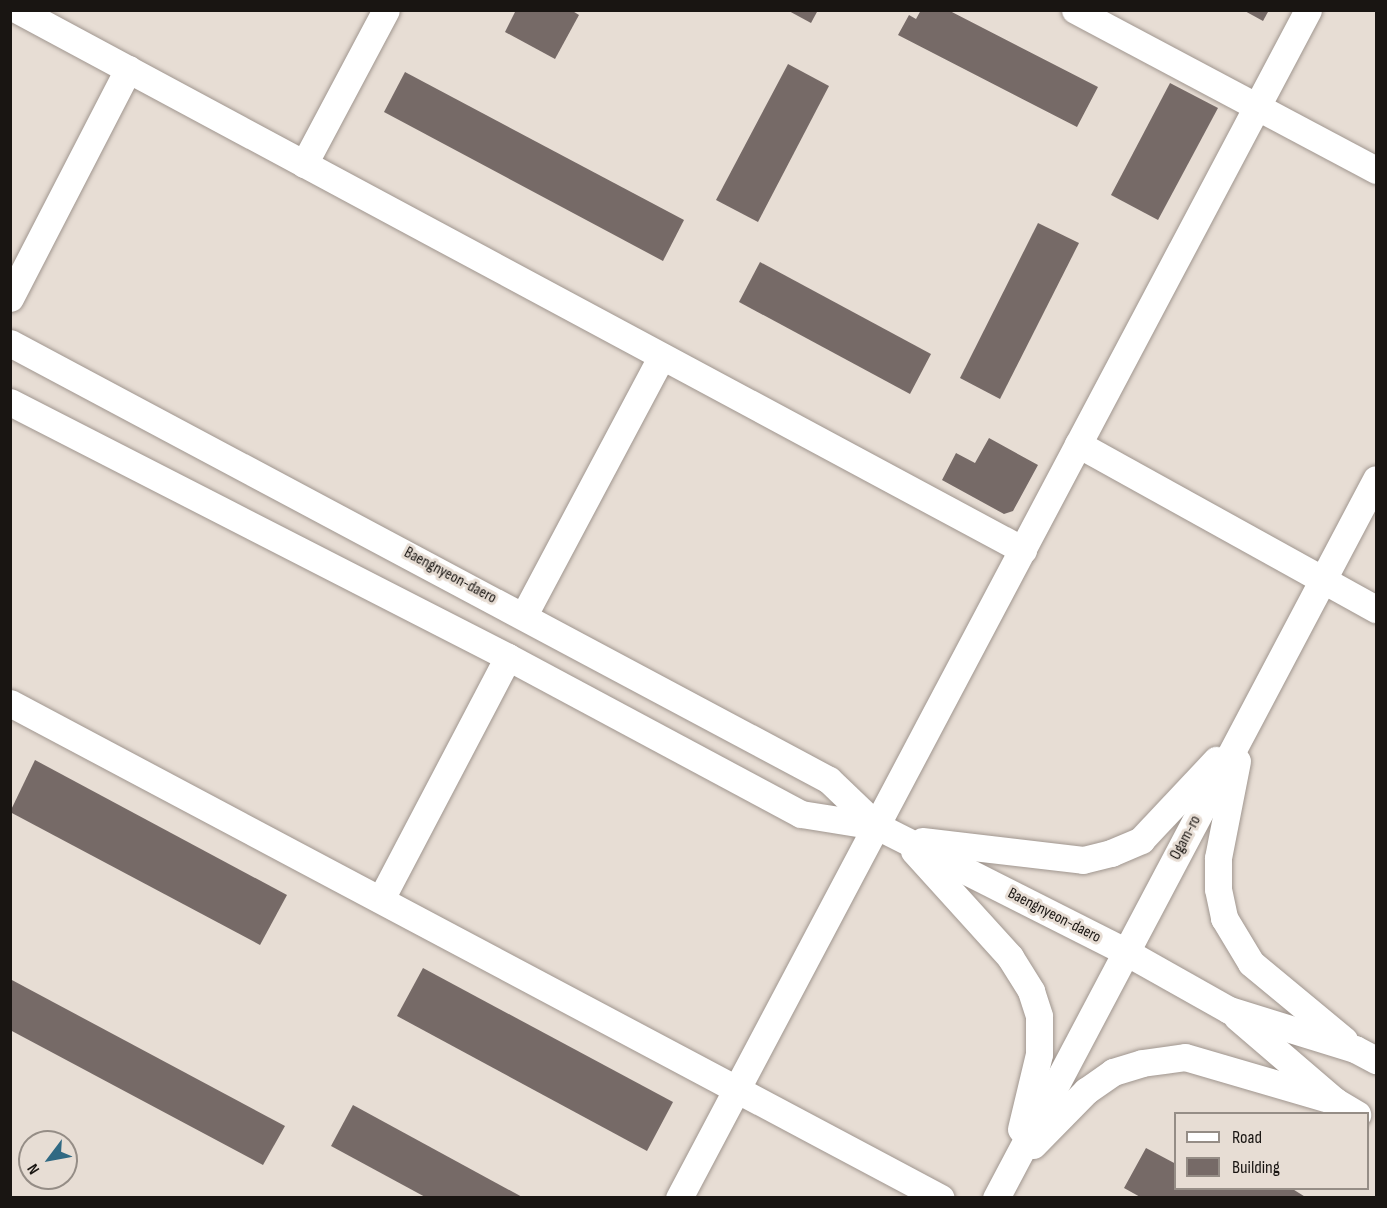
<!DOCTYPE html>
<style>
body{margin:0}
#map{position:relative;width:1387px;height:1208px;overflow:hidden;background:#e7ddd4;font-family:"Sofia Sans Condensed",sans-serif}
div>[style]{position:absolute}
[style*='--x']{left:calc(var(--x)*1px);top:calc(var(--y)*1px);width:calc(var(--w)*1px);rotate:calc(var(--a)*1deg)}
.building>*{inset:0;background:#766a67}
.roads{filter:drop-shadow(0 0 2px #a0968f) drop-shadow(0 0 2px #a0968f)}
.minor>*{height:27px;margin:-13.5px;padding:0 13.5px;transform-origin:13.5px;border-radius:13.5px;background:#fff}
span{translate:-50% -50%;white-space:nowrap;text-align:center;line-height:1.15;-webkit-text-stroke:6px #e7ddd4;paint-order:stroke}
.street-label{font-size:16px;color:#191512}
.frame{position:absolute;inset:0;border:12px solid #191512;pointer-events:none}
.legend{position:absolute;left:1174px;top:1112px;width:195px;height:78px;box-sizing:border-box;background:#e7ddd4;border:2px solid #958d86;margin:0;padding:8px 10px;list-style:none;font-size:18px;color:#191512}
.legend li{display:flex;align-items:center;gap:12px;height:30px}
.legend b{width:30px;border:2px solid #958d86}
.north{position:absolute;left:18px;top:1130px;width:60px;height:60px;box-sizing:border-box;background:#e7ddd4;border:2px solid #958d86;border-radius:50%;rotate:238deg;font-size:16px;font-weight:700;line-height:24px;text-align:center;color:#191512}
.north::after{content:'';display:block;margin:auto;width:21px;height:27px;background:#306983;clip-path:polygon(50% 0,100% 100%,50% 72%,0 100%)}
</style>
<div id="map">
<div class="building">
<div style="clip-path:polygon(516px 10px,571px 10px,579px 15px,555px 59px,505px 32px)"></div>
<div style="clip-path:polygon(787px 10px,818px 10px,811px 23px)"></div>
<div style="clip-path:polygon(921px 10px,948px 10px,1098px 87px,1077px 127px,898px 35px,909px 15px,916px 19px)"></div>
<div style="clip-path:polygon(1243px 10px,1269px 10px,1263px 21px)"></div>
<div style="clip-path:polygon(788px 64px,829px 86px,758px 222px,716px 200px)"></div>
<div style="clip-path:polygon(405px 72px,684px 220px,663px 261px,384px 112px)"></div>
<div style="clip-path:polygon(1170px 83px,1218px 108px,1158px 220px,1111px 195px)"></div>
<div style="clip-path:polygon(1038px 223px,1079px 243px,1000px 399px,960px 378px)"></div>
<div style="clip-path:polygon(760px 262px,931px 354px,910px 394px,739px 302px)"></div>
<div style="clip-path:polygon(989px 438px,1038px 465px,1013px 511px,1004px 514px,942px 480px,956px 453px,975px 463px)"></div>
<div style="clip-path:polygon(35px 760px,287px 895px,260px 945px,10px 812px)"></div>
<div style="clip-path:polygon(423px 968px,673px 1102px,647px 1151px,397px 1016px)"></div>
<div style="clip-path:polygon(10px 979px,285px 1126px,263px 1165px,10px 1030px)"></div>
<div style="clip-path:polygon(353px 1105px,524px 1198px,427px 1198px,331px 1146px)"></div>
<div style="clip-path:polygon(1146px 1148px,1176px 1164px,1176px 1188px,1291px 1188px,1307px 1198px,1142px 1198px,1124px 1188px)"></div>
</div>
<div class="roads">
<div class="minor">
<div style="--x:18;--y:10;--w:1141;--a:28.25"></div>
<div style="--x:1075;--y:10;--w:341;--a:28"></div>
<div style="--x:304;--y:164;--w:174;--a:-62"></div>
<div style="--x:10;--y:298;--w:258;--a:-62.7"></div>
<div style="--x:10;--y:343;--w:928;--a:28.08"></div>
<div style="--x:829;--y:780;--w:66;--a:43.8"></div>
<div style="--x:877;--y:826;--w:279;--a:26.8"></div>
<div style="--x:1126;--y:952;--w:118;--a:29.4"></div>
<div style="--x:1229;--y:1010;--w:132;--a:17.2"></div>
<div style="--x:1355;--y:1049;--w:24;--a:28"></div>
<div style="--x:10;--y:402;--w:559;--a:27.11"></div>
<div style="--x:508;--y:657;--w:332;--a:28.2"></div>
<div style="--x:801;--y:814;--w:77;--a:9"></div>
<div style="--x:1078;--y:444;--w:341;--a:29"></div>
<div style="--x:524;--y:615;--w:293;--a:-62"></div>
<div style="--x:10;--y:703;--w:1054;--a:28"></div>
<div style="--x:1237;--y:761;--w:99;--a:101.1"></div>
<div style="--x:1218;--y:858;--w:31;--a:90"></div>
<div style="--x:1218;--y:889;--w:30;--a:78"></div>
<div style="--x:1224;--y:918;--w:52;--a:59"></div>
<div style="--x:1251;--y:963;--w:121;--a:39.6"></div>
<div style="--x:922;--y:841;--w:162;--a:6.7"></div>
<div style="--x:1083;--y:860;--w:29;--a:-14"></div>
<div style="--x:1111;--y:853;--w:33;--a:-23"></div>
<div style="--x:1141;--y:840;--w:110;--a:-46.8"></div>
<div style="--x:914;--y:851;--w:143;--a:47.8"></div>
<div style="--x:1010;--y:957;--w:40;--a:58"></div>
<div style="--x:1031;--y:991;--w:26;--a:72"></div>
<div style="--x:1039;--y:1016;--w:38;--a:90"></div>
<div style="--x:1039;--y:1054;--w:77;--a:103.5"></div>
<div style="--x:382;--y:897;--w:271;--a:-62.3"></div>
<div style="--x:1237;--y:1017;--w:129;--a:40.6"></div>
<div style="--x:1335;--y:1101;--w:26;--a:31"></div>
<div style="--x:1033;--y:1145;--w:76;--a:-45.5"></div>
<div style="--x:1086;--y:1091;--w:33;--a:-35"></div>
<div style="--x:1113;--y:1072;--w:30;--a:-17"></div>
<div style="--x:1142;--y:1063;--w:43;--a:-7.9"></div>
<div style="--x:1185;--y:1057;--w:156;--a:16.3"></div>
<div style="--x:679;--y:1198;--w:1344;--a:-62.1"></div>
<div style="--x:996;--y:1198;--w:813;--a:-62.14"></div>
</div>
</div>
<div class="street-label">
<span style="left:450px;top:576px;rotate:28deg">Baengnyeon-daero</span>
<span style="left:1186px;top:838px;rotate:-62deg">Ogam-ro</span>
<span style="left:1054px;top:916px;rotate:27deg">Baengnyeon-daero</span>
</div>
<div class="frame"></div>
<ul class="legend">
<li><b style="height:8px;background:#fff"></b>Road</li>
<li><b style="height:16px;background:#766a67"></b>Building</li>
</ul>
<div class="north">N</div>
</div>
